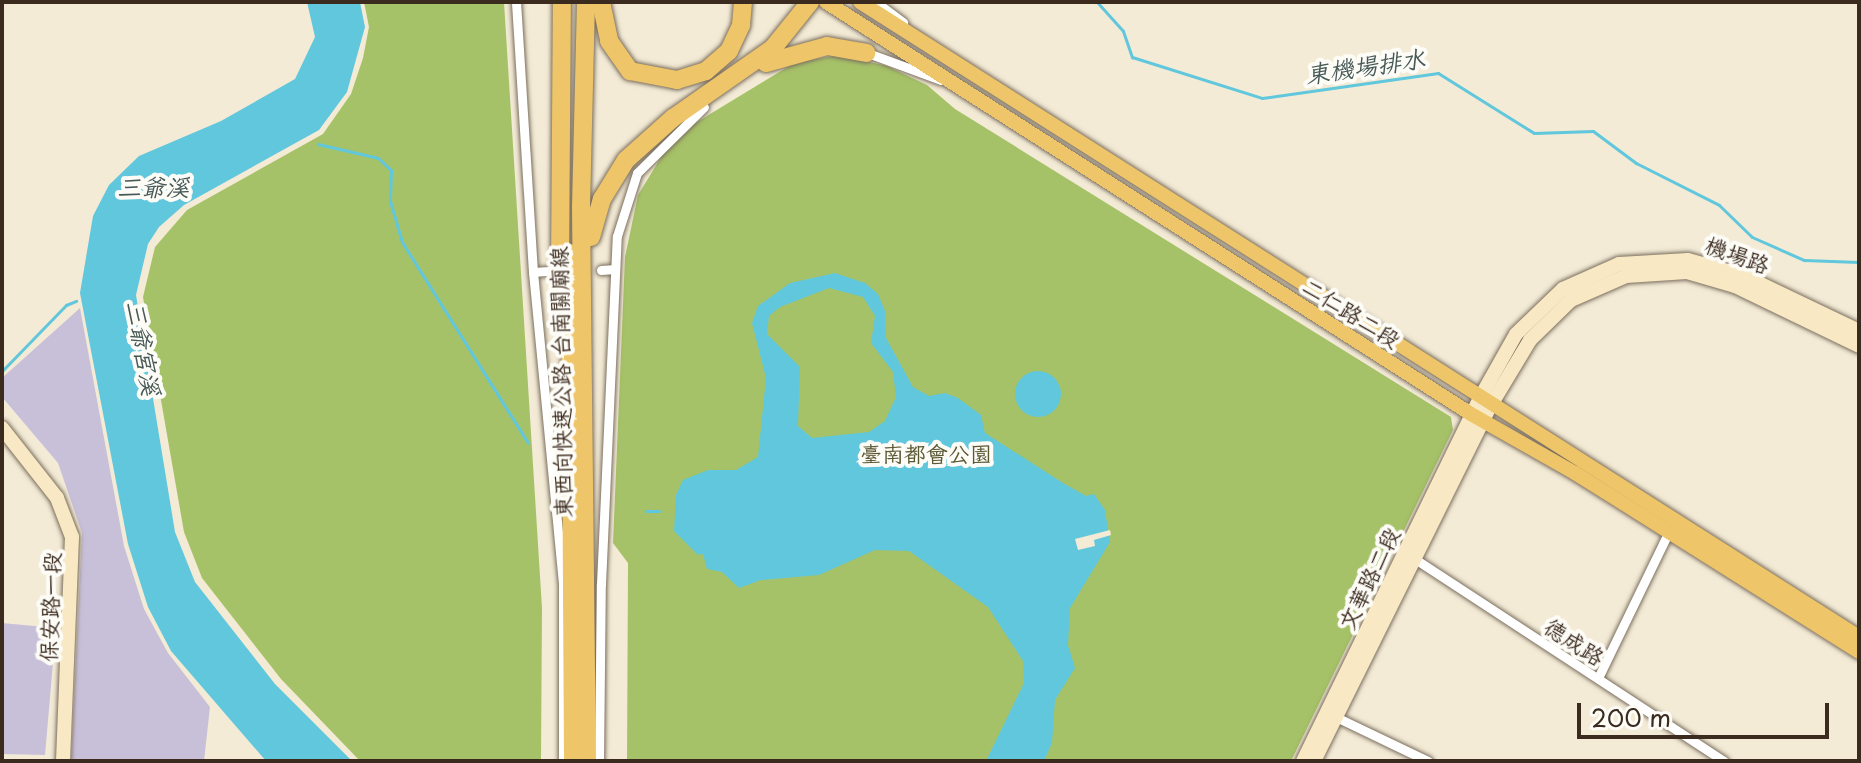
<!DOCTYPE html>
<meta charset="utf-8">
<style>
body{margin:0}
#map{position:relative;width:1861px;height:763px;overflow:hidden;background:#f3ebd6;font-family:"Playpen Sans","LXGW WenKai TC",sans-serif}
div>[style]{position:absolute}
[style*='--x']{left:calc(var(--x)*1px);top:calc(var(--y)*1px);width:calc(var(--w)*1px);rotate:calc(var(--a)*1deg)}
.industrial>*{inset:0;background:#c8c0d8}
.green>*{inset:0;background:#a6c268}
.water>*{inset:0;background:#60c7dd}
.round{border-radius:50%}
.pier>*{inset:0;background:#f3ebd6}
.stream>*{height:3px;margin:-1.5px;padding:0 1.5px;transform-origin:1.5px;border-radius:1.5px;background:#60c7dd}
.roads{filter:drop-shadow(0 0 2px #7b6e5e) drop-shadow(0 0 2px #7b6e5e)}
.street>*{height:9px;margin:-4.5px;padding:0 4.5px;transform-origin:4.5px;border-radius:4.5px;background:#fff}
.secondary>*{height:14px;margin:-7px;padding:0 7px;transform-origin:7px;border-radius:7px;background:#f8e8c3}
.primary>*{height:14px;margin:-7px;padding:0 7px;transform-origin:7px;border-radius:7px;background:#eec569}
.highway>*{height:18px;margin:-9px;padding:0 9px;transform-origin:9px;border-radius:9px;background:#eec569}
span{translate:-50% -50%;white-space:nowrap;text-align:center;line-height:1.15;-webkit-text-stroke:8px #fdfcf7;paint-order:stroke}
.street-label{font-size:22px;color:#3b2a1e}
.park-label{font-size:22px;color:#5b5834}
.water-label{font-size:24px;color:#465957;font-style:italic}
.frame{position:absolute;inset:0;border:4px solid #3b2a1e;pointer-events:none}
.scale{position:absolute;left:1577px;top:703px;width:252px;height:36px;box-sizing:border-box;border:4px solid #3b2a1e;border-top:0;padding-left:10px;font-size:24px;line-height:28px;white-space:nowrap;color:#3b2a1e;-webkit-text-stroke:6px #fdfcf7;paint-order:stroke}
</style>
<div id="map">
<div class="industrial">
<div style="clip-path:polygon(80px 308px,124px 546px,144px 609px,168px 653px,210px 707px,204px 761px,71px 761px,82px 533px,58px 463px,2px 397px,2px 378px)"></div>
<div style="clip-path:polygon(2px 623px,56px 628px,45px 755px,2px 754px)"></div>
</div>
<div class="green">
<div style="clip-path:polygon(364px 2px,504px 2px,542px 608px,541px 761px,360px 761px,281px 679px,202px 578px,184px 532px,143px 297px,155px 247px,187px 210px,323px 134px,351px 94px,363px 58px,369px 27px)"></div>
<div style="clip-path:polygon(839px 55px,887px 66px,927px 85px,955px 109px,1451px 417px,1453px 430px,1291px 761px,627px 761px,628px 563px,613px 543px,625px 257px,638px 195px,668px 146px,692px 125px,794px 63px)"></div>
</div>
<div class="water">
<div style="clip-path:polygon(307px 2px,360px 2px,365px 27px,347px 92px,319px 130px,184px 205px,159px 227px,148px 244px,136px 295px,175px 532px,195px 582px,275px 684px,352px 761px,266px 761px,171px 651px,148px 607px,128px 544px,80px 293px,93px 216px,109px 185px,139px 156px,221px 121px,295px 79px,315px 37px)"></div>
<div style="clip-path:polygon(evenodd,835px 273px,865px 283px,878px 294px,885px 311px,886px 338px,913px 387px,929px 396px,945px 393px,958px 398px,981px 415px,985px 433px,1063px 483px,1086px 496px,1094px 494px,1105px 510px,1110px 542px,1070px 608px,1068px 645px,1075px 668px,1055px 700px,1052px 743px,1044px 761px,986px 761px,1024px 683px,1023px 661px,988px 607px,909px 551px,875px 550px,819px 575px,761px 580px,739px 588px,722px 572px,707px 569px,703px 554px,698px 555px,674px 531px,676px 495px,683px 480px,708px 470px,736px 470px,758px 457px,766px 378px,752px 323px,758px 306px,790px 283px,835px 273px,829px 288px,863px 297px,875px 316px,871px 343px,893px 372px,896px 397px,885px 421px,869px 432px,812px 438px,798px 426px,800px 367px,767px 334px,769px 316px,780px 307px,829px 288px)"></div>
<div class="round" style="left:1015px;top:371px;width:46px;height:46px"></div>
</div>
<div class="pier">
<div style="clip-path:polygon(1110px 530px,1111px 535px,1094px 540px,1095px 546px,1078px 550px,1075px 539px)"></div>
</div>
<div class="stream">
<div style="--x:1097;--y:2;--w:39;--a:48"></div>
<div style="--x:1123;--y:31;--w:28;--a:71"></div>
<div style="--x:1132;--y:57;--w:136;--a:17.5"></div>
<div style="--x:1262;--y:98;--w:178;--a:-8.1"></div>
<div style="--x:1438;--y:73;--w:113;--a:32"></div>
<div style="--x:1534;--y:133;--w:59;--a:-1.9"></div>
<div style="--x:1593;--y:131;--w:54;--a:36.7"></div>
<div style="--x:1636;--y:163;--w:93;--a:26.8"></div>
<div style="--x:1719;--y:205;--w:46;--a:44.1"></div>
<div style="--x:1752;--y:237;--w:57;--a:23.9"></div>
<div style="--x:1804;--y:260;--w:55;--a:2.1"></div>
<div style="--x:318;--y:144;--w:62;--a:13.1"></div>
<div style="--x:378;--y:158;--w:18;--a:43"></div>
<div style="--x:391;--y:170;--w:31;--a:92"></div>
<div style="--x:390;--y:201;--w:43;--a:73.7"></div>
<div style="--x:402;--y:242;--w:237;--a:57.9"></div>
<div style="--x:2;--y:371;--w:92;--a:-45.9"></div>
<div style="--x:66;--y:305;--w:11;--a:-22"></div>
<div style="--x:555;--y:462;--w:43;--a:80.5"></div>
<div style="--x:646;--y:511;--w:13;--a:0"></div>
</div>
<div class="roads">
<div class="street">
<div style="--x:516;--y:2;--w:271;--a:86.4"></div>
<div style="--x:533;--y:272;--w:313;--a:84.5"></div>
<div style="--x:563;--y:584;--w:177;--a:90"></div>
<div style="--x:876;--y:2;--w:34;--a:37"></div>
<div style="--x:865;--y:52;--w:81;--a:20.2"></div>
<div style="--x:601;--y:270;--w:14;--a:-4"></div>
<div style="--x:533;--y:272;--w:16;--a:-4"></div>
<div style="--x:1412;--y:557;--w:373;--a:33.2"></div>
<div style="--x:1598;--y:678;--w:163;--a:-64.2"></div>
<div style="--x:1336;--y:717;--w:102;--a:25.6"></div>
<div style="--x:599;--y:761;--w:177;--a:-89.4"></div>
<div style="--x:601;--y:584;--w:348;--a:-87.4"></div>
<div style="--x:617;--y:236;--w:66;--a:-72.4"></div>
<div style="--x:637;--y:173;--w:94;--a:-44.6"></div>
</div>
<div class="secondary">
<div style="--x:2;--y:428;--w:89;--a:51.8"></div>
<div style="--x:57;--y:498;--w:42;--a:69"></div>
<div style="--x:72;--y:537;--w:224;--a:92.3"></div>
<div style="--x:1303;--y:761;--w:404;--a:-64"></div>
<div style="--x:1480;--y:398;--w:73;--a:-60.6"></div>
<div style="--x:1516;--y:334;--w:65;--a:-43.8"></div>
<div style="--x:1563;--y:289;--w:61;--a:-24.1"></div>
<div style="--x:1619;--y:264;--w:69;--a:-3.3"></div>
<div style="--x:1688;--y:260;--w:56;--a:15.5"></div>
<div style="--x:1742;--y:275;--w:130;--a:25.6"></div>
<div style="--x:1314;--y:761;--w:398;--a:-63.6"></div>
<div style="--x:1491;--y:405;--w:76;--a:-59"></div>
<div style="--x:1530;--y:340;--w:57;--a:-44.3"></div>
<div style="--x:1571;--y:300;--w:60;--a:-23.6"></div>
<div style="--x:1626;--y:276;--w:61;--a:-3.8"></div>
<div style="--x:1687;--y:272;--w:50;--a:16.3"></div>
<div style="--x:1735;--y:286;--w:138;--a:25.8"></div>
</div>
<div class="primary">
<div style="--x:826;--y:2;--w:765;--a:32.57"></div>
<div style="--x:1471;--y:414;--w:120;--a:29.6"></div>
<div style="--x:1575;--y:473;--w:336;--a:32.2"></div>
<div style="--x:860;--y:2;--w:1184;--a:32.44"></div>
</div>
<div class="highway">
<div style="--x:586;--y:2;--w:206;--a:91.4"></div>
<div style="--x:581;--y:208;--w:553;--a:89.38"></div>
<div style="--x:601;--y:2;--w:40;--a:78"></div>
<div style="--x:609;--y:41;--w:37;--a:55"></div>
<div style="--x:630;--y:71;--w:48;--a:10.8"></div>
<div style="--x:677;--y:80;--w:30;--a:-17"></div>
<div style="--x:706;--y:71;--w:30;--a:-41"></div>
<div style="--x:729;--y:51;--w:29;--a:-65"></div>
<div style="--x:741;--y:25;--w:23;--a:-85"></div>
<div style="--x:766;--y:63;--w:63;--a:-15.6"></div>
<div style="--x:827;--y:46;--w:40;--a:10"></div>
<div style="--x:591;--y:237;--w:40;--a:-74"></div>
<div style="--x:602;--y:199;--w:46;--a:-58.4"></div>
<div style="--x:626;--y:160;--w:63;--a:-41.8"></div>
<div style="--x:673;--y:118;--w:122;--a:-35"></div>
<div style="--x:773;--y:48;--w:59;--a:-51.2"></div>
<div style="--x:570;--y:253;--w:508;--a:89.66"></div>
<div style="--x:560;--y:270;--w:268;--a:-89.6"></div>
</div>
</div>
<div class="street-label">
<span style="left:1738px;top:254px;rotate:20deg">機場路</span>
<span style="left:1352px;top:312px;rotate:32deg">二仁路二段</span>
<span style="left:560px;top:382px;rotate:-91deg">東西向快速公路 台南關廟線</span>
<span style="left:1368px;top:578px;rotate:-64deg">文華路二段</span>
<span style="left:49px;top:607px;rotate:-88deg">保安路一段</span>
<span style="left:1575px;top:641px;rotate:33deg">德成路</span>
</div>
<div class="park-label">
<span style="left:926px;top:453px">臺南都會公園</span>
</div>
<div class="water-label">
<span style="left:1365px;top:66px;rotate:-8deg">東機場排水</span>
<span style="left:153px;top:187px">三爺溪</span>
<span style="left:144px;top:348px;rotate:80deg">三爺宮溪</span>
</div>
<div class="frame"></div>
<div class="scale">200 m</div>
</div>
